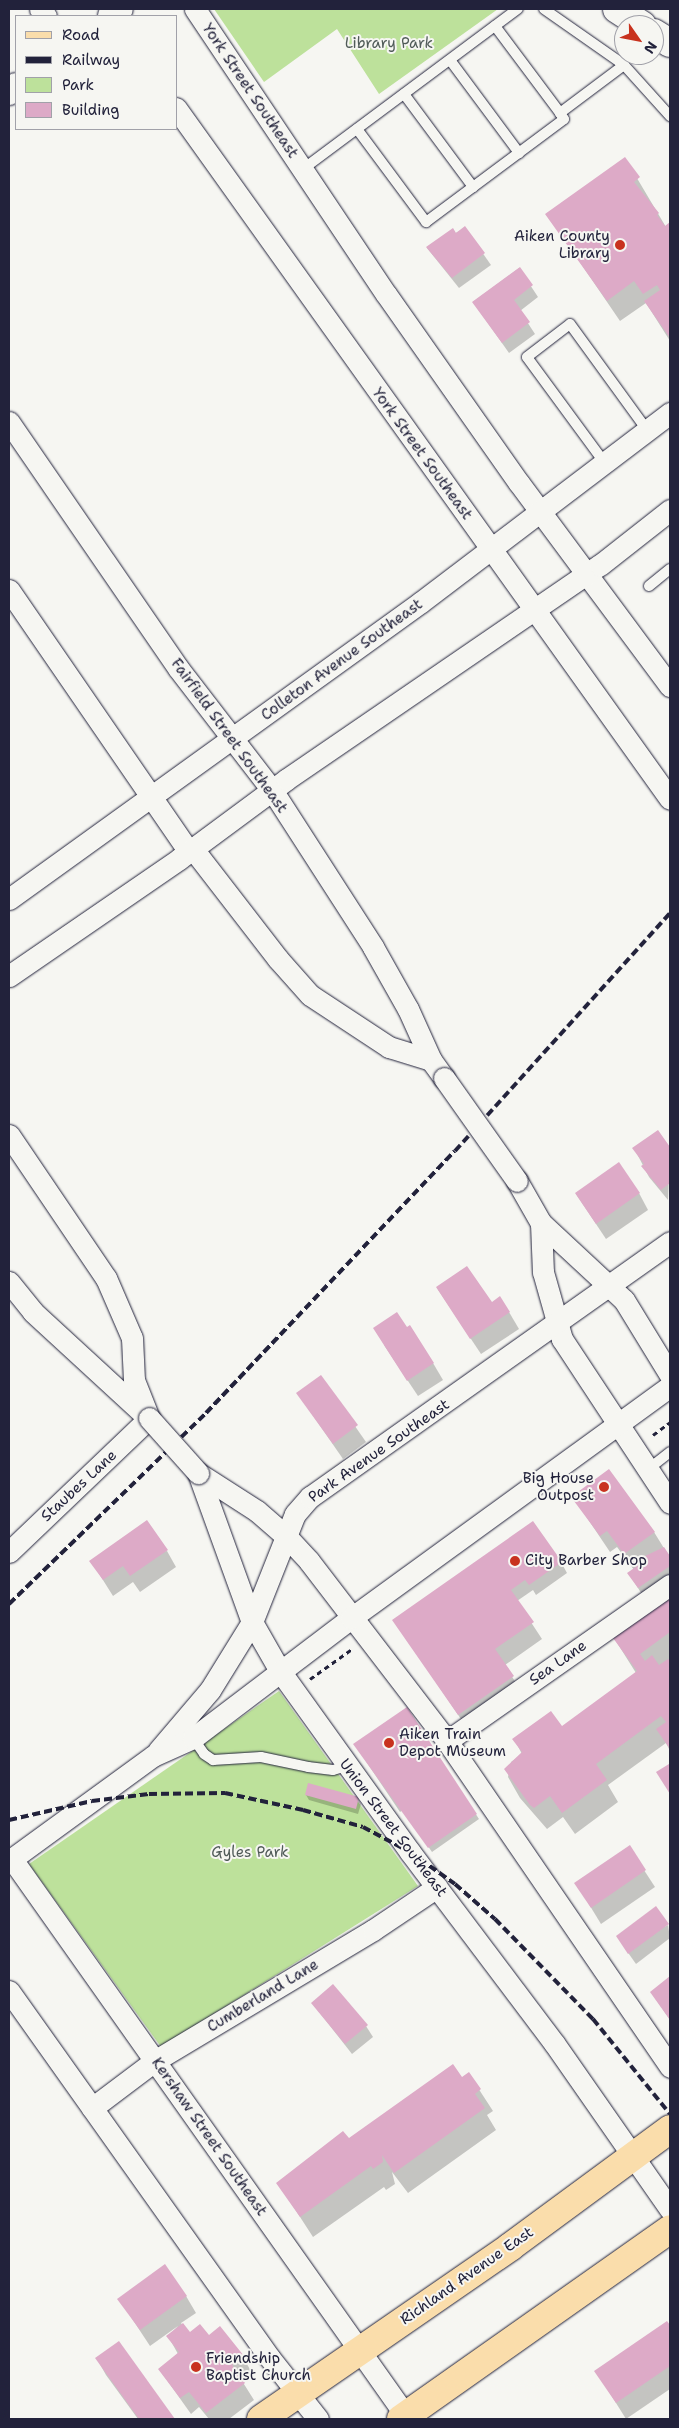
<!DOCTYPE html>
<style>
body{margin:0}
#map{position:relative;width:679px;height:2428px;overflow:hidden;background:#f6f6f2;font-family:"Shantell Sans",sans-serif}
div>[style]{position:absolute}
[style*='--x']{left:calc(var(--x)*1px);top:calc(var(--y)*1px);width:calc(var(--w)*1px);rotate:calc(var(--a)*1deg)}
.green>*{inset:0;background:#bde19b}
.shadow>*{inset:0;background:#0003}
.building>*{inset:0;background:#ddaac7}
.path>*{height:3px;margin-top:-1.5px;transform-origin:0;background:repeating-linear-gradient(90deg,#22223b 0 5px,transparent 0 9px)}
.roads{filter:drop-shadow(0 0 1px #22223b) drop-shadow(0 0 1px #22223b)}
.service>*{height:10px;margin:-5px;padding:0 5px;transform-origin:5px;border-radius:5px;background:#f6f6f2}
.minor>*{height:21px;margin:-10.5px;padding:0 10.5px;transform-origin:10.5px;border-radius:10.5px;background:#f6f6f2}
.tertiary>*{height:26px;margin:-13px;padding:0 13px;transform-origin:13px;border-radius:13px;background:#f6f6f2}
.secondary>*{height:28px;margin:-14px;padding:0 14px;transform-origin:14px;border-radius:14px;background:#f6f6f2}
.primary>*{height:28px;margin:-14px;padding:0 14px;transform-origin:14px;border-radius:14px;background:#faddab}
.rail>*{height:4px;margin-top:-2px;transform-origin:0;background:repeating-linear-gradient(90deg,#22223b 0 8px,transparent 0 12px)}
.bridges{filter:drop-shadow(0 0 1px #22223b) drop-shadow(0 0 1px #22223b)}
.minor-bridge>*{height:21px;margin:-10.5px;padding:0 10.5px;transform-origin:10.5px;border-radius:10.5px;background:#f6f6f2}
.dots>*{width:14px;height:14px;translate:-50% -50%;box-sizing:border-box;border:2px solid #f6f6f2;border-radius:50%}
span{translate:-50% -50%;white-space:nowrap;text-align:center;line-height:1.15;-webkit-text-stroke:4px #f6f6f2;paint-order:stroke}
.park-label{font-size:15px;color:#505b58}
.street-label{font-size:15px;color:#22223b}
.poi-label{font-size:15px;color:#22223b}
.right{translate:-100% -50%;text-align:right}
.left{translate:0 -50%;text-align:left}
.frame{position:absolute;inset:0;border:10px solid #22223b;pointer-events:none}
.legend{position:absolute;left:15px;top:15px;width:162px;height:115px;box-sizing:border-box;background:#f6f6f2;border:1px solid #a1a1a9;margin:0;padding:6px 9px;list-style:none;font-size:15px;color:#22223b}
.legend li{display:flex;align-items:center;gap:10px;height:25px}
.legend b{width:25px;border:1px solid #a1a1a9}
.north{position:absolute;left:614px;top:15px;width:50px;height:50px;box-sizing:border-box;background:#f6f6f2;border:1px solid #a1a1a9;border-radius:50%;rotate:123deg;font-size:14px;font-weight:700;line-height:20px;text-align:center;color:#22223b}
.north::after{content:'';display:block;margin:auto;width:18px;height:22px;background:#c8321e;clip-path:polygon(50% 0,100% 100%,50% 72%,0 100%)}
</style>
<div id="map">
<div class="green">
<div style="clip-path:polygon(214px 9px,498px 9px,379px 94px,337px 29px,264px 82px)"></div>
<div style="clip-path:polygon(279px 1691px,418px 1886px,161px 2047px,29px 1864px)"></div>
</div>
<div class="shadow">
<div style="clip-path:polygon(625px 158px,666px 227px,670px 224px,670px 341px,646px 303px,620px 321px,547px 214px)"></div>
<div style="clip-path:polygon(465px 228px,491px 265px,459px 288px,427px 248px)"></div>
<div style="clip-path:polygon(519px 268px,538px 297px,520px 311px,535px 334px,509px 353px,473px 302px)"></div>
<div style="clip-path:polygon(658px 1131px,670px 1149px,668px 1200px,649px 1177px,634px 1148px)"></div>
<div style="clip-path:polygon(639px 1193px,648px 1210px,606px 1239px,576px 1194px)"></div>
<div style="clip-path:polygon(437px 1288px,509px 1312px,519px 1329px,481px 1354px)"></div>
<div style="clip-path:polygon(384px 1345px,433px 1363px,443px 1380px,418px 1396px)"></div>
<div style="clip-path:polygon(321px 1377px,366px 1442px,343px 1459px,298px 1394px)"></div>
<div style="clip-path:polygon(573px 1497px,654px 1532px,670px 1558px,670px 1581px,645px 1599px,629px 1574px,634px 1570px,617px 1547px,610px 1552px)"></div>
<div style="clip-path:polygon(167px 1551px,176px 1567px,140px 1592px,133px 1582px,113px 1596px,91px 1561px)"></div>
<div style="clip-path:polygon(561px 1562px,567px 1573px,536px 1595px,533px 1590px,517px 1601px,542px 1639px,505px 1665px,519px 1688px,469px 1731px,394px 1620px)"></div>
<div style="clip-path:polygon(670px 1598px,670px 1751px,666px 1743px,608px 1785px,618px 1802px,575px 1834px,563px 1817px,547px 1829px,520px 1798px,508px 1777px,511px 1762px,522px 1754px,514px 1739px,561px 1728px,636px 1673px,614px 1638px)"></div>
<div style="clip-path:polygon(407px 1709px,479px 1819px,432px 1852px,403px 1810px,400px 1812px,355px 1745px)"></div>
<div style="clip-path:polygon(306px 1795px,358px 1798px,361px 1804px,358px 1814px,309px 1800px)"></div>
<div style="clip-path:polygon(629px 1847px,655px 1887px,601px 1924px,576px 1883px)"></div>
<div style="clip-path:polygon(668px 1925px,670px 1938px,636px 1964px,624px 1947px)"></div>
<div style="clip-path:polygon(670px 1978px,670px 2020px,651px 1992px)"></div>
<div style="clip-path:polygon(312px 2003px,366px 2026px,373px 2037px,352px 2054px)"></div>
<div style="clip-path:polygon(469px 2074px,493px 2111px,487px 2115px,496px 2130px,408px 2193px,392px 2172px,395px 2184px,386px 2190px,384px 2187px,313px 2237px,278px 2183px)"></div>
<div style="clip-path:polygon(186px 2296px,196px 2313px,181px 2323px,190px 2334px,208px 2337px,243px 2357px,252px 2373px,242px 2381px,254px 2400px,229px 2419px,209px 2419px,199px 2407px,191px 2414px,159px 2369px,178px 2354px,168px 2336px,178px 2326px,150px 2346px,119px 2299px)"></div>
<div style="clip-path:polygon(667px 2323px,670px 2328px,670px 2389px,626px 2419px,596px 2371px)"></div>
<div style="clip-path:polygon(118px 2343px,174px 2419px,138px 2419px,106px 2375px,97px 2359px)"></div>
</div>
<div class="building">
<div style="clip-path:polygon(625px 157px,640px 177px,634px 182px,659px 213px,657px 215px,665px 226px,670px 222px,670px 338px,644px 301px,660px 290px,657px 285px,643px 294px,634px 281px,607px 301px,545px 214px)"></div>
<div style="clip-path:polygon(465px 226px,485px 253px,452px 278px,426px 247px,453px 228px,456px 233px)"></div>
<div style="clip-path:polygon(520px 267px,533px 285px,514px 300px,530px 322px,502px 343px,472px 302px)"></div>
<div style="clip-path:polygon(658px 1130px,670px 1147px,670px 1183px,661px 1190px,641px 1166px,644px 1164px,632px 1148px)"></div>
<div style="clip-path:polygon(619px 1162px,640px 1193px,596px 1224px,575px 1193px)"></div>
<div style="clip-path:polygon(467px 1266px,492px 1302px,500px 1296px,510px 1312px,470px 1339px,436px 1287px)"></div>
<div style="clip-path:polygon(397px 1312px,407px 1327px,410px 1325px,434px 1363px,407px 1381px,373px 1328px)"></div>
<div style="clip-path:polygon(321px 1375px,358px 1425px,333px 1444px,296px 1393px)"></div>
<div style="clip-path:polygon(609px 1469px,655px 1532px,624px 1554px,607px 1531px,600px 1536px,571px 1497px)"></div>
<div style="clip-path:polygon(147px 1520px,168px 1550px,130px 1576px,123px 1566px,103px 1580px,89px 1561px)"></div>
<div style="clip-path:polygon(533px 1521px,562px 1562px,529px 1585px,525px 1580px,511px 1590px,534px 1622px,495px 1649px,514px 1676px,458px 1715px,392px 1620px)"></div>
<div style="clip-path:polygon(664px 1547px,670px 1556px,670px 1566px,638px 1588px,627px 1573px,643px 1562px,641px 1558px)"></div>
<div style="clip-path:polygon(670px 1596px,670px 1632px,640px 1654px,645px 1661px,652px 1655px,659px 1665px,668px 1659px,670px 1661px,670px 1749px,656px 1729px,666px 1722px,661px 1716px,596px 1764px,607px 1780px,562px 1813px,550px 1796px,534px 1808px,530px 1805px,504px 1769px,522px 1752px,512px 1739px,551px 1711px,562px 1726px,637px 1671px,613px 1638px)"></div>
<div style="clip-path:polygon(407px 1707px,477px 1814px,428px 1848px,353px 1744px)"></div>
<div style="clip-path:polygon(669px 1764px,670px 1766px,670px 1794px,656px 1772px)"></div>
<div style="clip-path:polygon(308px 1783px,359px 1797px,356px 1809px,305px 1795px)"></div>
<div style="clip-path:polygon(630px 1845px,646px 1870px,591px 1908px,574px 1883px)"></div>
<div style="clip-path:polygon(656px 1906px,669px 1924px,628px 1954px,616px 1936px)"></div>
<div style="clip-path:polygon(670px 1976px,670px 2020px,650px 1992px)"></div>
<div style="clip-path:polygon(333px 1984px,368px 2025px,345px 2044px,311px 2003px)"></div>
<div style="clip-path:polygon(453px 2064px,462px 2077px,469px 2072px,481px 2089px,475px 2094px,485px 2108px,394px 2173px,382px 2155px,383px 2162px,373px 2169px,371px 2166px,300px 2217px,276px 2183px,343px 2131px,349px 2138px)"></div>
<div style="clip-path:polygon(165px 2264px,187px 2296px,140px 2330px,117px 2299px)"></div>
<div style="clip-path:polygon(667px 2321px,670px 2325px,670px 2366px,616px 2403px,594px 2371px)"></div>
<div style="clip-path:polygon(183px 2323px,190px 2332px,200px 2324px,209px 2335px,220px 2326px,244px 2356px,232px 2365px,245px 2383px,206px 2413px,189px 2392px,180px 2398px,158px 2369px,179px 2352px,166px 2336px)"></div>
<div style="clip-path:polygon(119px 2341px,175px 2419px,139px 2419px,95px 2358px)"></div>
</div>
<div class="path">
<div style="--x:653;--y:1435;--w:21;--a:-37"></div>
<div style="--x:310;--y:1679;--w:52;--a:-35.5"></div>
</div>
<div class="roads">
<div class="service">
<div style="--x:544;--y:9;--w:98;--a:35"></div>
<div style="--x:624;--y:65;--w:69;--a:48"></div>
<div style="--x:495;--y:26;--w:109;--a:53.2"></div>
<div style="--x:450;--y:60;--w:116;--a:53.4"></div>
<div style="--x:404;--y:94;--w:116;--a:53.4"></div>
<div style="--x:357;--y:129;--w:116;--a:53.4"></div>
<div style="--x:426;--y:222;--w:172;--a:-36.7"></div>
<div style="--x:564;--y:119;--w:7;--a:-124"></div>
<div style="--x:560;--y:113;--w:80;--a:-36.9"></div>
<div style="--x:303;--y:169;--w:268;--a:-36.7"></div>
<div style="--x:604;--y:462;--w:130;--a:-126.3"></div>
<div style="--x:527;--y:357;--w:54;--a:-37.5"></div>
<div style="--x:570;--y:324;--w:131;--a:54"></div>
<div style="--x:649;--y:586;--w:27;--a:-39"></div>
<div style="--x:647;--y:1470;--w:29;--a:-38"></div>
<div style="--x:193;--y:1738;--w:19;--a:55"></div>
<div style="--x:204;--y:1754;--w:11;--a:34"></div>
<div style="--x:213;--y:1760;--w:48;--a:-3.6"></div>
<div style="--x:261;--y:1757;--w:48;--a:12"></div>
<div style="--x:308;--y:1767;--w:25;--a:7"></div>
<div style="--x:333;--y:1770;--w:15;--a:-16"></div>
</div>
<div class="minor">
<div style="--x:40;--y:9;--w:9;--a:49"></div>
<div style="--x:195;--y:9;--w:343;--a:56.2"></div>
<div style="--x:386;--y:294;--w:231;--a:54.9"></div>
<div style="--x:519;--y:483;--w:253;--a:53.4"></div>
<div style="--x:176;--y:108;--w:849;--a:54.44"></div>
<div style="--x:9;--y:422;--w:298;--a:55.5"></div>
<div style="--x:178;--y:668;--w:154;--a:52.4"></div>
<div style="--x:272;--y:790;--w:187;--a:57.2"></div>
<div style="--x:373;--y:947;--w:71;--a:60.6"></div>
<div style="--x:408;--y:1009;--w:56;--a:65.7"></div>
<div style="--x:431;--y:1060;--w:22;--a:54"></div>
<div style="--x:9;--y:590;--w:318;--a:55.5"></div>
<div style="--x:193;--y:849;--w:139;--a:52.3"></div>
<div style="--x:278;--y:959;--w:48;--a:48.4"></div>
<div style="--x:310;--y:995;--w:95;--a:33.4"></div>
<div style="--x:389;--y:1047;--w:44;--a:17.2"></div>
<div style="--x:9;--y:899;--w:508;--a:-35.79"></div>
<div style="--x:421;--y:602;--w:313;--a:-37.2"></div>
<div style="--x:9;--y:976;--w:206;--a:-34.5"></div>
<div style="--x:179;--y:859;--w:134;--a:-36.5"></div>
<div style="--x:287;--y:779;--w:379;--a:-34.4"></div>
<div style="--x:600;--y:565;--w:89;--a:-38.2"></div>
<div style="--x:9;--y:1135;--w:173;--a:55.9"></div>
<div style="--x:106;--y:1278;--w:65;--a:66.6"></div>
<div style="--x:132;--y:1338;--w:42;--a:87.3"></div>
<div style="--x:134;--y:1380;--w:41;--a:68.5"></div>
<div style="--x:517;--y:1181;--w:48;--a:60.3"></div>
<div style="--x:541;--y:1223;--w:113;--a:42.9"></div>
<div style="--x:624;--y:1300;--w:88;--a:58.5"></div>
<div style="--x:541;--y:1223;--w:49;--a:87.7"></div>
<div style="--x:543;--y:1272;--w:70;--a:74.2"></div>
<div style="--x:562;--y:1339;--w:196;--a:56.6"></div>
<div style="--x:9;--y:1282;--w:38;--a:51"></div>
<div style="--x:33;--y:1312;--w:151;--a:42.6"></div>
<div style="--x:198;--y:1473;--w:158;--a:70.1"></div>
<div style="--x:252;--y:1622;--w:56;--a:60.3"></div>
<div style="--x:280;--y:1671;--w:223;--a:54.3"></div>
<div style="--x:410;--y:1852;--w:239;--a:53"></div>
<div style="--x:554;--y:2043;--w:203;--a:55.1"></div>
<div style="--x:198;--y:1473;--w:70;--a:32.8"></div>
<div style="--x:257;--y:1511;--w:37;--a:41"></div>
<div style="--x:285;--y:1535;--w:35;--a:47"></div>
<div style="--x:309;--y:1561;--w:227;--a:52.5"></div>
<div style="--x:447;--y:1741;--w:395;--a:55.6"></div>
<div style="--x:9;--y:1552;--w:194;--a:-43.7"></div>
<div style="--x:447;--y:1741;--w:272;--a:-35"></div>
<div style="--x:158;--y:1751;--w:80;--a:-49.6"></div>
<div style="--x:210;--y:1690;--w:80;--a:-58.3"></div>
<div style="--x:252;--y:1622;--w:116;--a:-68.3"></div>
<div style="--x:295;--y:1514;--w:23;--a:-49"></div>
<div style="--x:310;--y:1497;--w:441;--a:-35.3"></div>
<div style="--x:12;--y:1859;--w:686;--a:54.73"></div>
<div style="--x:9;--y:1861;--w:178;--a:-36.1"></div>
<div style="--x:153;--y:1756;--w:44;--a:-24.2"></div>
<div style="--x:193;--y:1738;--w:198;--a:-37.2"></div>
<div style="--x:351;--y:1618;--w:394;--a:-36"></div>
<div style="--x:9;--y:1991;--w:449;--a:54.6"></div>
<div style="--x:269;--y:2357;--w:79;--a:51.7"></div>
<div style="--x:92;--y:2108;--w:80;--a:-36.9"></div>
<div style="--x:156;--y:2060;--w:253;--a:-30.9"></div>
<div style="--x:373;--y:1930;--w:77;--a:-33.9"></div>
</div>
<div class="tertiary">
<div style="--x:111;--y:16;--w:11;--a:-38"></div>
<div style="--x:9;--y:92;--w:9;--a:-41"></div>
</div>
<div class="secondary">
<div style="--x:617;--y:9;--w:30;--a:33"></div>
<div style="--x:654;--y:33;--w:19;--a:32"></div>
</div>
<div class="primary">
<div style="--x:261;--y:2419;--w:303;--a:-34.6"></div>
<div style="--x:510;--y:2247;--w:199;--a:-36.4"></div>
<div style="--x:401;--y:2419;--w:329;--a:-35.2"></div>
</div>
</div>
<div class="rail">
<div style="--x:9;--y:1604;--w:274;--a:-44.1"></div>
<div style="--x:206;--y:1413;--w:361;--a:-46.5"></div>
<div style="--x:455;--y:1151;--w:321;--a:-47.9"></div>
<div style="--x:9;--y:1820;--w:85;--a:-12.9"></div>
<div style="--x:92;--y:1801;--w:57;--a:-7"></div>
<div style="--x:149;--y:1794;--w:76;--a:-0.8"></div>
<div style="--x:225;--y:1793;--w:80;--a:12.3"></div>
<div style="--x:303;--y:1810;--w:62;--a:15.8"></div>
<div style="--x:363;--y:1827;--w:53;--a:28"></div>
<div style="--x:410;--y:1852;--w:55;--a:35.4"></div>
<div style="--x:455;--y:1884;--w:53;--a:41.2"></div>
<div style="--x:495;--y:1919;--w:140;--a:45.6"></div>
<div style="--x:593;--y:2019;--w:122;--a:51"></div>
</div>
<div class="bridges">
<div class="minor-bridge">
<div style="--x:444;--y:1078;--w:126;--a:54.7"></div>
<div style="--x:149;--y:1418;--w:74;--a:48.3"></div>
</div>
</div>
<div class="dots">
<div style="left:620px;top:245px;background:#c8321e"></div>
<div style="left:604px;top:1487px;background:#c8321e"></div>
<div style="left:515px;top:1561px;background:#c8321e"></div>
<div style="left:389px;top:1743px;background:#c8321e"></div>
<div style="left:196px;top:2367px;background:#c8321e"></div>
</div>
<div class="park-label">
<span style="left:389px;top:44px">Library Park</span>
<span style="left:250px;top:1853px">Gyles Park</span>
</div>
<div class="street-label">
<span style="left:250px;top:91px;rotate:56deg">York Street Southeast</span>
<span style="left:422px;top:454px;rotate:54deg">York Street Southeast</span>
<span style="left:342px;top:660px;rotate:-36deg">Colleton Avenue Southeast</span>
<span style="left:229px;top:736px;rotate:54deg">Fairfield Street Southeast</span>
<span style="left:379px;top:1451px;rotate:-35deg">Park Avenue Southeast</span>
<span style="left:79px;top:1486px;rotate:-43deg">Staubes Lane</span>
<span style="left:558px;top:1663px;rotate:-35deg">Sea Lane</span>
<span style="left:393px;top:1828px;rotate:53deg">Union Street Southeast</span>
<span style="left:263px;top:1996px;rotate:-31deg">Cumberland Lane</span>
<span style="left:209px;top:2137px;rotate:55deg">Kershaw Street Southeast</span>
<span style="left:467px;top:2276px;rotate:-35deg">Richland Avenue East</span>
</div>
<div class="poi-label">
<span class="right" style="left:610px;top:245px">Aiken County<br>Library</span>
<span class="right" style="left:594px;top:1487px">Big House<br>Outpost</span>
<span class="left" style="left:525px;top:1561px">City Barber Shop</span>
<span class="left" style="left:399px;top:1743px">Aiken Train<br>Depot Museum</span>
<span class="left" style="left:206px;top:2367px">Friendship<br>Baptist Church</span>
</div>
<div class="frame"></div>
<ul class="legend">
<li><b style="height:6px;background:#faddab"></b>Road</li>
<li><b style="height:6px;background:#22223b"></b>Railway</li>
<li><b style="height:14px;background:#bde19b"></b>Park</li>
<li><b style="height:14px;background:#ddaac7"></b>Building</li>
</ul>
<div class="north">N</div>
</div>
